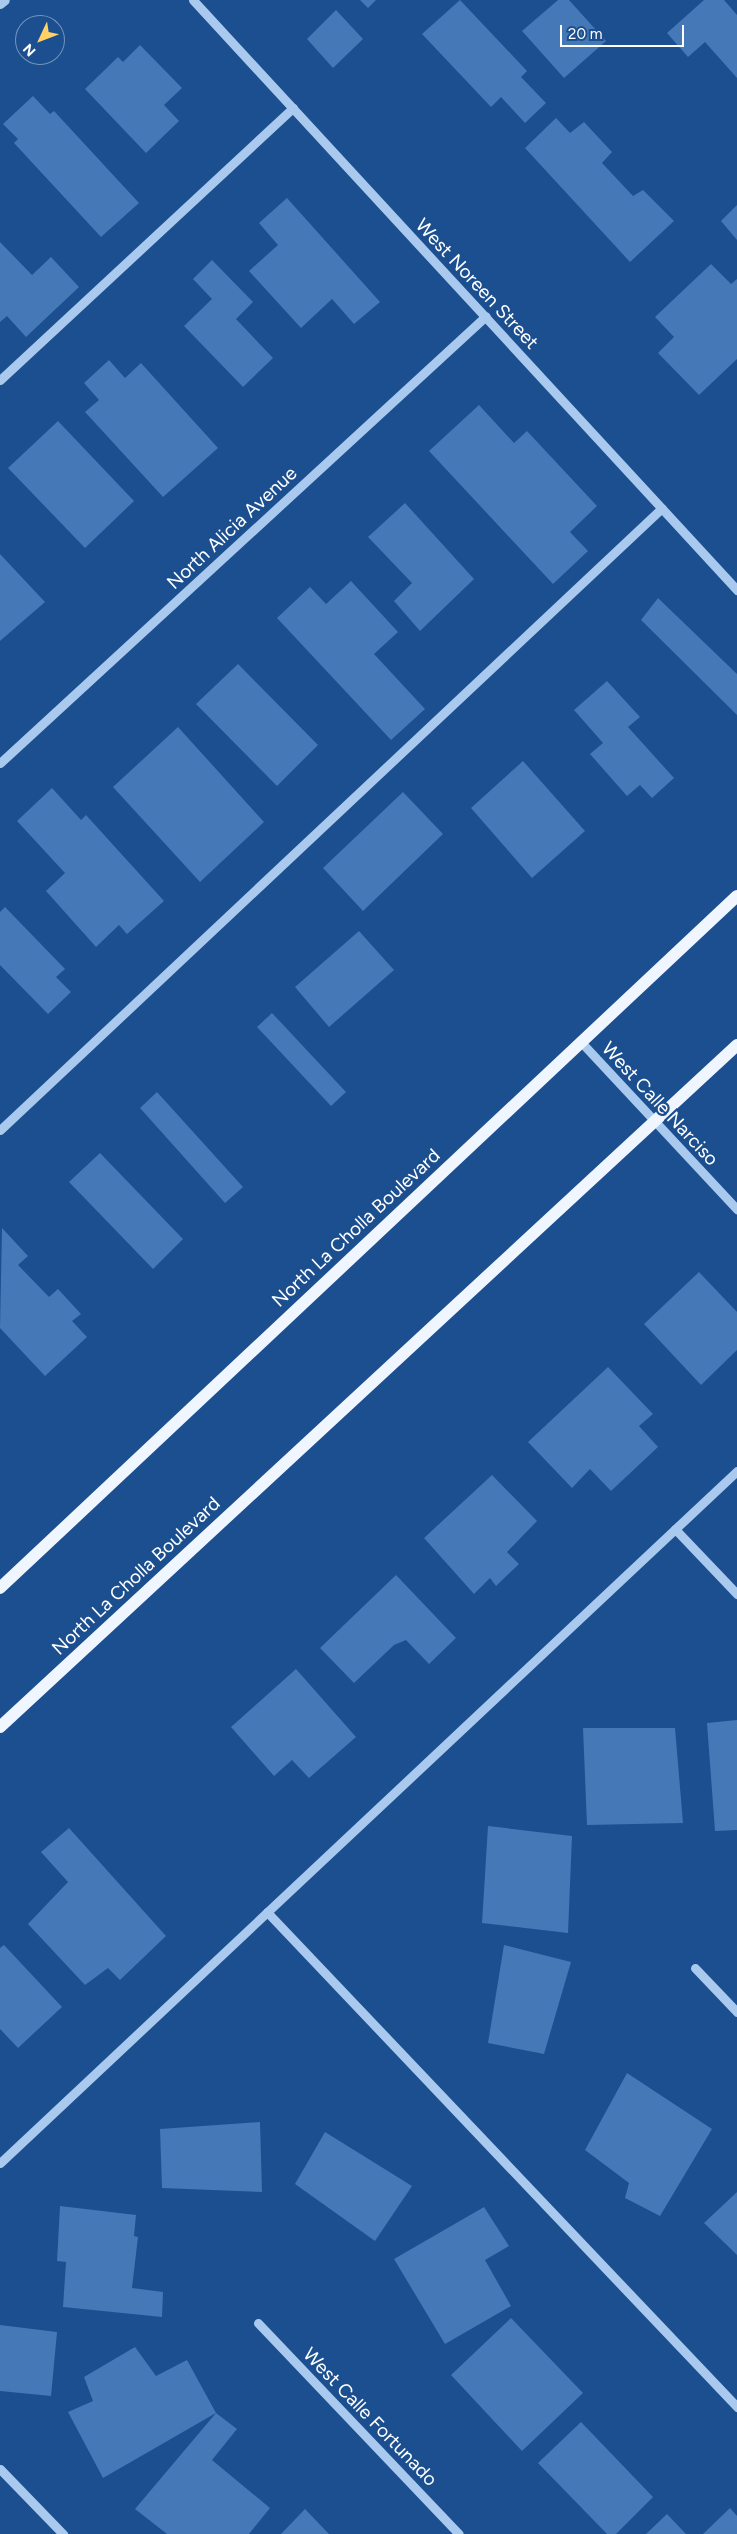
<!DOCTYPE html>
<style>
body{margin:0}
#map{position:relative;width:737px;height:2534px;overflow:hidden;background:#1b4f8f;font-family:Figtree,sans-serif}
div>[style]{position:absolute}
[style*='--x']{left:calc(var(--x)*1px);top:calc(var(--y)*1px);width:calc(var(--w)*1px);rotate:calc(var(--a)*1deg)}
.building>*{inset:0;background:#4478b7}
.minor>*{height:9px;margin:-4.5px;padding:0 4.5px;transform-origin:4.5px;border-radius:4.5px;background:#a9c9ee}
.major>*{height:12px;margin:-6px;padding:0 6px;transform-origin:6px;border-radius:6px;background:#f0f6ff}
span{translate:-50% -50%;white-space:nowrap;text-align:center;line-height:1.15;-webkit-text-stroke:4.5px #1b4f8f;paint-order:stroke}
.street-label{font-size:19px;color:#fff}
.north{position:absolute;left:15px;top:15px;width:50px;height:50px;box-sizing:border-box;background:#1b4f8f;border:1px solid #7695bc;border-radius:50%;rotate:227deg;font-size:14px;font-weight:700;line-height:20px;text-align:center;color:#fff}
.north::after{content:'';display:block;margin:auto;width:18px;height:22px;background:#ffd166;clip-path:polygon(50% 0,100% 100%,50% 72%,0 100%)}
.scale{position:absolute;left:560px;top:25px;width:124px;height:22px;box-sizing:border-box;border:2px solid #fff;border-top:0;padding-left:6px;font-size:15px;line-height:18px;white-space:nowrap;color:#fff;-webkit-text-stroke:4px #1b4f8f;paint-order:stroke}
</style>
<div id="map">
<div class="building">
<div style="clip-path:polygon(360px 0,376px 0,368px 8px)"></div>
<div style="clip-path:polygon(460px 0,527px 71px,521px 77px,546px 103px,525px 123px,501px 97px,491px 107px,422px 34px)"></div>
<div style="clip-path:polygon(558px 0,569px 0,606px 41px,564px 78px,522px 31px)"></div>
<div style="clip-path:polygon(704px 0,724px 0,737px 15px,737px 78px,705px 42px,688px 57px,667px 33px)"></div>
<div style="clip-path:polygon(336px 10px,363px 39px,333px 68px,307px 39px)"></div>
<div style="clip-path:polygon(140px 45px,182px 88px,164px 105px,179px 121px,146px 153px,85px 89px,118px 57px,123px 62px)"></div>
<div style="clip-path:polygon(33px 96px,50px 114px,54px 111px,139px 203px,101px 237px,14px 143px,18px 139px,3px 124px)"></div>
<div style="clip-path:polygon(556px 118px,570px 133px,584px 122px,612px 152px,602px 163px,633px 196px,643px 190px,674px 221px,630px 262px,525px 148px)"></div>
<div style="clip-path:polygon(287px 198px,380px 302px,354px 324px,332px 299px,301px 328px,249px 271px,278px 245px,259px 223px)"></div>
<div style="clip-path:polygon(737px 205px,737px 240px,721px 221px)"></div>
<div style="clip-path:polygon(0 242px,32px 275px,51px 257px,79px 287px,26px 337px,7px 316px,0 322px)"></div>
<div style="clip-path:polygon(212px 260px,253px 302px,236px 319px,273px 358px,243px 387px,184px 326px,212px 299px,193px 279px)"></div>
<div style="clip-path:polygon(711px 264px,731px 284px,737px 279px,737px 359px,699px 395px,658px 353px,674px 337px,655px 317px)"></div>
<div style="clip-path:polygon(109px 360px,125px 378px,141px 363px,218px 448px,163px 497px,85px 412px,99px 400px,84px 383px)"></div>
<div style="clip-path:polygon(479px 405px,514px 443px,527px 431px,597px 506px,570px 532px,588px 551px,553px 584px,429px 451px)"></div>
<div style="clip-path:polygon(58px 421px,134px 501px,85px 548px,8px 468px)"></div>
<div style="clip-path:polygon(405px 503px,474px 579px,420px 631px,394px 601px,412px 583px,368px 537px)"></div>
<div style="clip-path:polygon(0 554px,45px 602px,0 641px)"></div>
<div style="clip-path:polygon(351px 581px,398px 632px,374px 654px,425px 709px,391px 740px,277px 618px,310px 587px,326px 604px)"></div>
<div style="clip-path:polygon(658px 598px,737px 674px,737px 715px,641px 620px)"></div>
<div style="clip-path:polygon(238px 664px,318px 745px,277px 786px,196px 704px)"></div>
<div style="clip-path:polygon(607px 681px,640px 717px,628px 727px,674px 778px,652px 798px,640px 785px,627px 796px,590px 754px,603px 743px,574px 710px)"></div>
<div style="clip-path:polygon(178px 727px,264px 822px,200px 882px,113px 787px)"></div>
<div style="clip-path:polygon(523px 761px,585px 831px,532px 878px,471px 808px)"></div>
<div style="clip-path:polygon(52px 788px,81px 820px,86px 815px,164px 901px,127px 934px,119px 925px,96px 947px,46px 891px,65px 873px,17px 821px)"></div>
<div style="clip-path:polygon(403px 792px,443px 834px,363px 911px,323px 868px)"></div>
<div style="clip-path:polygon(5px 907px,65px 969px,56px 977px,71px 992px,48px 1014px,0 965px,0 912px)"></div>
<div style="clip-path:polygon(359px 931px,394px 970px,329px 1027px,295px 987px)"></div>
<div style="clip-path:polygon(272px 1013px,346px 1092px,331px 1106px,257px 1027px)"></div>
<div style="clip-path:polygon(157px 1092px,243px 1187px,225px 1203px,140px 1108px)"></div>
<div style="clip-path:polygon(100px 1153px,183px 1239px,153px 1269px,69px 1182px)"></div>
<div style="clip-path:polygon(2px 1228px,28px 1256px,18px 1265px,49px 1297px,58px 1289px,81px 1314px,72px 1321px,87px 1337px,45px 1376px,0 1328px)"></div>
<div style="clip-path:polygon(699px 1272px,737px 1312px,737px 1350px,701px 1385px,644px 1324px)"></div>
<div style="clip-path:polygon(608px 1367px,653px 1414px,639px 1426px,658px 1447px,611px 1491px,590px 1469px,572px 1488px,528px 1442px)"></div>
<div style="clip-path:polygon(492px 1475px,537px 1521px,507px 1552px,519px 1564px,496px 1586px,490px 1578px,474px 1594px,424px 1538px)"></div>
<div style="clip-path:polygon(396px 1575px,456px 1638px,429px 1664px,406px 1640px,394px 1645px,354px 1683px,320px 1648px)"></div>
<div style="clip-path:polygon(296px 1669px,356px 1737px,309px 1778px,292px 1760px,274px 1776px,231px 1727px)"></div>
<div style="clip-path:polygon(737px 1720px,737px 1830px,715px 1831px,707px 1723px)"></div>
<div style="clip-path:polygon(583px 1728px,675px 1728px,683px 1823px,587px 1825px)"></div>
<div style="clip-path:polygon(488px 1826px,572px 1836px,568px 1933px,482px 1923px)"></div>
<div style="clip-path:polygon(69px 1828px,166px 1936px,120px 1980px,108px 1968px,85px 1985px,28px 1924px,68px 1882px,41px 1852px)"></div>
<div style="clip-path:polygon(4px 1945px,62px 2007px,18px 2048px,0 2029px,0 1948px)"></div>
<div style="clip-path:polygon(504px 1945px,571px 1962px,544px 2054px,488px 2043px)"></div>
<div style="clip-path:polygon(627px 2073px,712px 2129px,660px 2216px,625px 2198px,629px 2183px,585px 2150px)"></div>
<div style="clip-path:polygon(260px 2122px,262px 2192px,162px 2188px,160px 2129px)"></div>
<div style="clip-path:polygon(325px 2132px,412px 2186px,375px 2241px,295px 2184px)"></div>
<div style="clip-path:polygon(737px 2192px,737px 2255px,704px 2223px)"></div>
<div style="clip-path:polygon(60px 2206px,136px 2215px,134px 2236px,138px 2237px,132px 2288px,163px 2292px,162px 2317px,63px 2307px,66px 2262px,57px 2261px)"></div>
<div style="clip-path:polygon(484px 2207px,509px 2246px,485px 2260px,511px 2306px,445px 2344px,394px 2259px)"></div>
<div style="clip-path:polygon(511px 2318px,583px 2393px,522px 2451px,451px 2375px)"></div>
<div style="clip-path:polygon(0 2325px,57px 2332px,51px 2396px,0 2391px)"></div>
<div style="clip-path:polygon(135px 2347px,156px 2376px,187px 2360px,216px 2413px,103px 2478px,68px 2412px,93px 2401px,84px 2377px)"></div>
<div style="clip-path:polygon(216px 2413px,237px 2429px,212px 2460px,270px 2508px,249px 2534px,167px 2534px,135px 2509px)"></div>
<div style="clip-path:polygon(581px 2422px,653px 2497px,616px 2534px,607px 2534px,538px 2463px)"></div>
<div style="clip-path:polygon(730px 2508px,737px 2516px,737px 2534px,703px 2534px)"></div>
<div style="clip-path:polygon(305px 2509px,329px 2534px,281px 2534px)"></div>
<div style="clip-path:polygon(667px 2514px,686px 2534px,646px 2534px)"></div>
</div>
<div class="minor">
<div style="--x:193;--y:0;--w:803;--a:47.32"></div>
<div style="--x:0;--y:4;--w:6;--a:-39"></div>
<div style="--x:0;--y:380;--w:400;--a:-42.9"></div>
<div style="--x:0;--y:763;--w:660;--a:-42.61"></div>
<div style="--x:581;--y:1042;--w:229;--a:47"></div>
<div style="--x:0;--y:1130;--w:908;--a:-43.22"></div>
<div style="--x:675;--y:1529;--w:90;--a:46.4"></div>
<div style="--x:267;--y:1912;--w:683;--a:46.48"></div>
<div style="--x:695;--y:1968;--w:61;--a:46.3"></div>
<div style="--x:0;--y:2163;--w:1011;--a:-43.2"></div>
<div style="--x:258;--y:2323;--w:291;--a:46.4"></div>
<div style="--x:0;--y:2469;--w:91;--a:45.9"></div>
</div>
<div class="major">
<div style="--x:0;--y:1588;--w:1011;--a:-43.2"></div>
<div style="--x:0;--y:1727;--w:1004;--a:-42.78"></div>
</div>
<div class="street-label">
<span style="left:477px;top:284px;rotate:47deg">West Noreen Street</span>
<span style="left:232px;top:528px;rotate:-43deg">North Alicia Avenue</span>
<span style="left:660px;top:1104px;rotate:47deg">West Calle Narciso</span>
<span style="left:356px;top:1228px;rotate:-43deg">North La Cholla Boulevard</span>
<span style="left:136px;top:1576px;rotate:-43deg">North La Cholla Boulevard</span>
<span style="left:370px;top:2417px;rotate:46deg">West Calle Fortunado</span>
</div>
<div class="north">N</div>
<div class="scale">20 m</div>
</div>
